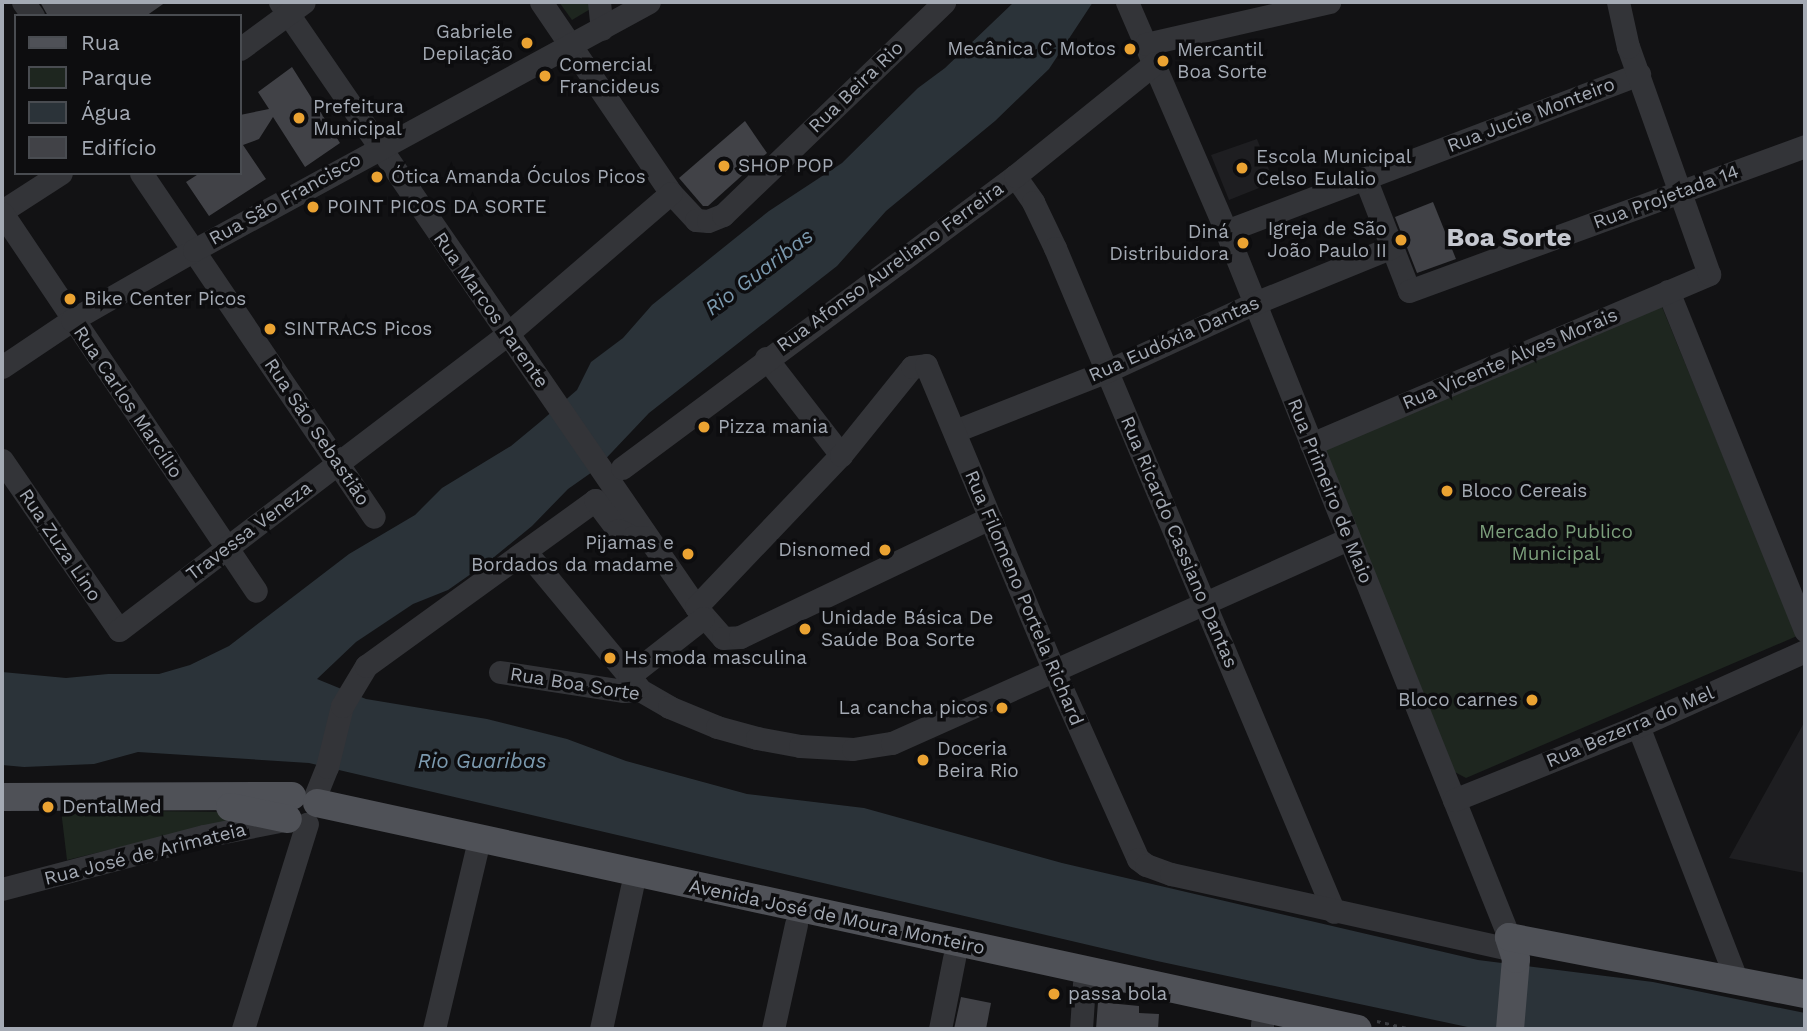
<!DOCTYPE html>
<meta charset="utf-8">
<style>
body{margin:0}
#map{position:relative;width:1807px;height:1031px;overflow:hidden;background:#121214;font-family:"Work Sans",sans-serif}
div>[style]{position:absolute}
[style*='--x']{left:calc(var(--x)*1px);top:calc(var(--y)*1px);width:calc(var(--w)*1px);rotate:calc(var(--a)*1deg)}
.built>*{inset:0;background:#1e1e21}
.green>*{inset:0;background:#1e261f}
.water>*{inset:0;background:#2b3339}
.building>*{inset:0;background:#414247}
.path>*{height:2.5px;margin-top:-1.25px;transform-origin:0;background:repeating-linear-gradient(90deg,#393b3f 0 3.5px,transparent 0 8.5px)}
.minor>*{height:23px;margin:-11.5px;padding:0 11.5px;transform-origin:11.5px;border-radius:11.5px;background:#333438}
.major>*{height:28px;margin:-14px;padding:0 14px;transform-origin:14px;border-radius:14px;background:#4f5157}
.dots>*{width:19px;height:19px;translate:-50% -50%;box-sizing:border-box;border:4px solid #0d0d0f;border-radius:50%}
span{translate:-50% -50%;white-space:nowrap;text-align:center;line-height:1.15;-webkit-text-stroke:7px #0d0d0f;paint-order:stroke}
.poi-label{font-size:19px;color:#a4aab4}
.right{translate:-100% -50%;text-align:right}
.left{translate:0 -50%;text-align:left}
.street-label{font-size:19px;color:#a4aab4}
.park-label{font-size:19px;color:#7b9e7b}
.water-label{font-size:21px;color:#7b99ae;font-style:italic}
.district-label{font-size:26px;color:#c5c8d0;font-weight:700}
.frame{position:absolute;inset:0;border:4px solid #a4aab4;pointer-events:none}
.legend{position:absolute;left:14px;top:14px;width:228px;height:161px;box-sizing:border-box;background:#0d0d0f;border:2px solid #494c51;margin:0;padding:9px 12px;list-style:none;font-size:21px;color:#a4aab4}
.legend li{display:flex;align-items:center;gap:14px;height:35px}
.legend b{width:35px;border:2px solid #494c51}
</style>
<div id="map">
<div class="built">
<div style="clip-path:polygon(1257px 139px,1274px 182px,1229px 200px,1211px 155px)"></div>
<div style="clip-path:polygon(1805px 721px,1805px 873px,1729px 858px)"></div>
</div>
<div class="green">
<div style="clip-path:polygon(559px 2px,591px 2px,592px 8px,572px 20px)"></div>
<div style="clip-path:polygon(1660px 302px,1797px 636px,1466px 778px,1451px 770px,1320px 448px)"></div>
<div style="clip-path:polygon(61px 810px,229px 812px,233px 820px,67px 860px)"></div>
</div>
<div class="water">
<div style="clip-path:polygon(1014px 2px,1093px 2px,1049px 69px,995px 121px,886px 211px,837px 266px,649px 413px,595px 470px,568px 489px,532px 526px,488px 562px,448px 590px,413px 604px,356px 642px,317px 679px,366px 699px,487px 719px,567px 739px,626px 761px,747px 794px,864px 808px,1062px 863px,1478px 960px,1653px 982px,1805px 1013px,1805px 1029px,1477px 1029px,1157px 961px,309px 763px,138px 752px,94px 764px,24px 767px,2px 765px,2px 672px,66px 678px,108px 674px,159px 674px,190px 665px,229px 646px,349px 554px,415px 515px,442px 488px,511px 446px,540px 422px,577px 390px,591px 362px,623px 338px,652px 305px,769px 211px,842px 163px,918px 88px,945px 68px)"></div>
</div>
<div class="building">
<div style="clip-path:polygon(40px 2px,166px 2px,146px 16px,48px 16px)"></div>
<div style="clip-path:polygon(292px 67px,340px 143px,305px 167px,273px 117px,259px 139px,243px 145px,266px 179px,209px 216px,186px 182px,200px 173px,240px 173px,240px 115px,269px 109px,258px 92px)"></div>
<div style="clip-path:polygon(745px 121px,767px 153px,708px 206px,703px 206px,679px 178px)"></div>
<div style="clip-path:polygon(1433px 202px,1456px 259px,1417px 273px,1395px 217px)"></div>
<div style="clip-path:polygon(961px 997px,991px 1003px,986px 1029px,954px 1029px)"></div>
<div style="clip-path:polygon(1098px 1002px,1139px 1006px,1139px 1013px,1159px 1014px,1158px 1029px,1096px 1029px)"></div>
</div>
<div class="path">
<div style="--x:1377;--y:1021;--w:35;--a:13"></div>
</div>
<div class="minor">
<div style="--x:23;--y:2;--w:17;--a:54"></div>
<div style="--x:280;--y:2;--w:734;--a:55.49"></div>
<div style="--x:696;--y:607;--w:41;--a:48.9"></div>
<div style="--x:723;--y:638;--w:17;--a:-3"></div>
<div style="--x:740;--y:637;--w:277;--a:-25.5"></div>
<div style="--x:541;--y:2;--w:231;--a:55.8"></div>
<div style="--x:671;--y:193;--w:37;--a:47"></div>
<div style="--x:696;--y:220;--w:12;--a:5"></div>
<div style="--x:708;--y:221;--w:16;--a:-22"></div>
<div style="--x:723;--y:215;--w:307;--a:-43.9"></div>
<div style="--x:599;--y:2;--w:27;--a:84"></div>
<div style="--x:1127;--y:2;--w:249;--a:66.6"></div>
<div style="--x:1226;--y:231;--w:761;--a:68.16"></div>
<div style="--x:1146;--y:44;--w:188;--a:-12.9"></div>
<div style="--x:240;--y:49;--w:79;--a:-36.3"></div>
<div style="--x:141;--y:173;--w:415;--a:55.9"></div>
<div style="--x:1015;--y:176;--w:32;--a:55"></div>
<div style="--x:1033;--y:202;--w:51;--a:64.4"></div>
<div style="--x:1055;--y:248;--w:720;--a:67.21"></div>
<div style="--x:1365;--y:178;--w:121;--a:68.7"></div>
<div style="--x:1409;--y:291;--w:422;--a:-20.1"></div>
<div style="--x:2;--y:211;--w:70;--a:-32.8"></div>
<div style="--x:2;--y:213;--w:455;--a:56.1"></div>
<div style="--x:1226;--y:231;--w:442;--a:-20.8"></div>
<div style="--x:1668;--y:291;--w:366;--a:68"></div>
<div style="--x:766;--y:358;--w:123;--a:52.3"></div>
<div style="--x:2;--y:367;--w:84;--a:-33.9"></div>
<div style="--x:72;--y:320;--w:141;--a:-29.8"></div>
<div style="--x:194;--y:250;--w:518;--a:-28.59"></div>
<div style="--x:955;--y:431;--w:163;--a:-21.5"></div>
<div style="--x:1107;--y:371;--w:163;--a:-24.7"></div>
<div style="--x:1255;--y:303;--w:148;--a:-22.2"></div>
<div style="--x:1311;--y:444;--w:433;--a:-23.1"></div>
<div style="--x:1709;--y:274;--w:241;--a:-109.6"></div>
<div style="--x:1628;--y:47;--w:46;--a:-102.5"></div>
<div style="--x:2;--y:460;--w:206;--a:55.5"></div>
<div style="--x:119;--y:630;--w:488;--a:-37.3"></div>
<div style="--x:507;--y:334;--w:216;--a:-40.7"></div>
<div style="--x:622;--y:468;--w:490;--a:-36.6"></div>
<div style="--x:1015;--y:176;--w:180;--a:-38.9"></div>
<div style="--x:526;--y:552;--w:161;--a:50.3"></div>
<div style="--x:696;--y:607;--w:210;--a:-46.4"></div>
<div style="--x:841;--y:455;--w:113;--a:-51.1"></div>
<div style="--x:912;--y:367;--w:14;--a:-8"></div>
<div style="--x:926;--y:365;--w:329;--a:67.3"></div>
<div style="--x:1053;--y:669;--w:208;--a:65.9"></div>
<div style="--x:1138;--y:859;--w:10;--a:37"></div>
<div style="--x:1146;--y:865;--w:27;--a:20"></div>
<div style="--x:1171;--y:874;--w:350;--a:12.5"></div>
<div style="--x:500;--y:672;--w:124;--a:8.8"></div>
<div style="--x:623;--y:691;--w:17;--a:-3"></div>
<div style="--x:640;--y:690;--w:34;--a:30"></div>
<div style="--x:669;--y:707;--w:52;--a:22.6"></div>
<div style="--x:717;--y:727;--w:41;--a:15.4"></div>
<div style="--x:757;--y:738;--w:44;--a:10.5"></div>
<div style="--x:800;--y:746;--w:53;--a:3.2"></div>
<div style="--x:853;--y:749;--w:39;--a:-9"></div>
<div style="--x:892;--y:743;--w:500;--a:-24.1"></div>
<div style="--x:638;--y:687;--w:14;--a:-129"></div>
<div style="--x:629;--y:676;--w:94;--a:-38.1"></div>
<div style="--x:1638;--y:726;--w:274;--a:68.8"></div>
<div style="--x:314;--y:799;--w:35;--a:-68"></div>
<div style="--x:327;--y:767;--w:63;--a:-76.2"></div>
<div style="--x:342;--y:706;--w:47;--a:-59"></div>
<div style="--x:366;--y:666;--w:283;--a:-35.9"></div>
<div style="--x:595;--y:500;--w:38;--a:53"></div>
<div style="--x:618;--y:530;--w:17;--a:25"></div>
<div style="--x:633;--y:537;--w:15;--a:4"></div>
<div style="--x:1454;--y:800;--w:198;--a:-21.9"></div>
<div style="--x:1638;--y:726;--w:183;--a:-24.2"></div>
<div style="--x:2;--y:889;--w:209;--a:-14.7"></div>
<div style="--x:204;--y:836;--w:82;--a:-11.3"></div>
<div style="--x:243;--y:1029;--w:215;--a:-72.7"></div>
<div style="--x:434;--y:1029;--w:181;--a:-76.6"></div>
<div style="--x:601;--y:1029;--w:145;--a:-77.7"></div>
<div style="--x:773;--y:1029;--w:107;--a:-77.6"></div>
<div style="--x:940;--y:1029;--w:72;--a:-78.8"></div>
<div style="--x:1081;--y:1029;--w:45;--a:-86.2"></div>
<div style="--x:1262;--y:1029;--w:5;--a:-90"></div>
</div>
<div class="major">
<div style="--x:2;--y:797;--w:290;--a:-0.2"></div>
<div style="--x:317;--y:803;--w:1065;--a:12.25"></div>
<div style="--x:230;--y:807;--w:59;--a:11.7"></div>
<div style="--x:1510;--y:1029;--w:70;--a:-85.1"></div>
<div style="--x:1516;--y:959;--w:23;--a:-108"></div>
<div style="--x:1509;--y:937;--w:301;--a:10.9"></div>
</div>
<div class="dots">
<div style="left:527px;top:43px;background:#eba332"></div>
<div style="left:1130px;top:49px;background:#eba332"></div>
<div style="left:1163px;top:61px;background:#eba332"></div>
<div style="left:545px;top:76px;background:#eba332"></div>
<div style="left:299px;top:118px;background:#eba332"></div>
<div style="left:724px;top:166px;background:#eba332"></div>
<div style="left:1242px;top:168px;background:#eba332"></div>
<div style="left:377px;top:177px;background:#eba332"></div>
<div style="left:313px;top:207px;background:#eba332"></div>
<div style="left:1401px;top:240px;background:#eba332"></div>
<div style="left:1243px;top:243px;background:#eba332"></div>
<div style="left:70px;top:299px;background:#eba332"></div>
<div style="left:270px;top:329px;background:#eba332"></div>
<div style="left:704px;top:427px;background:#eba332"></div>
<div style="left:1447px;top:491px;background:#eba332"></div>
<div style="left:885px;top:550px;background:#eba332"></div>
<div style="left:688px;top:554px;background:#eba332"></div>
<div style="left:805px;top:629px;background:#eba332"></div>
<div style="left:610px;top:658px;background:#eba332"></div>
<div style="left:1532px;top:700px;background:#eba332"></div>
<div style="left:1002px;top:708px;background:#eba332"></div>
<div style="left:923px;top:760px;background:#eba332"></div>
<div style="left:48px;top:807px;background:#eba332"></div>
<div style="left:1054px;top:994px;background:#eba332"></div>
</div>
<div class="poi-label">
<span class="right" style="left:513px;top:43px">Gabriele<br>Depilação</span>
<span class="right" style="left:1116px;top:49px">Mecânica C Motos</span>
<span class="left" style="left:1177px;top:61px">Mercantil<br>Boa Sorte</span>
<span class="left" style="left:559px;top:76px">Comercial<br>Francideus</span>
<span class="left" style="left:313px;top:118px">Prefeitura<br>Municipal</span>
<span class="left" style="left:1256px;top:168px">Escola Municipal<br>Celso Eulalio</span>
<span class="left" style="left:738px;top:166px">SHOP POP</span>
<span class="left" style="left:391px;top:177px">Ótica Amanda Óculos Picos</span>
<span class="left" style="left:327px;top:207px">POINT PICOS DA SORTE</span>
<span class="right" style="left:1387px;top:240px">Igreja de São<br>João Paulo II</span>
<span class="right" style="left:1229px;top:243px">Diná<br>Distribuidora</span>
<span class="left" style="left:84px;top:299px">Bike Center Picos</span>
<span class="left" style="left:284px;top:329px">SINTRACS Picos</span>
<span class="left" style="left:718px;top:427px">Pizza mania</span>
<span class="left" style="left:1461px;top:491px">Bloco Cereais</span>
<span class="right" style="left:674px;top:554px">Pijamas e<br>Bordados da madame</span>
<span class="right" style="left:871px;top:550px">Disnomed</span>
<span class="left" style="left:821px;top:629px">Unidade Básica De<br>Saúde Boa Sorte</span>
<span class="left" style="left:624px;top:658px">Hs moda masculina</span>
<span class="right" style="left:1518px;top:700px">Bloco carnes</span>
<span class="right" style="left:988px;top:708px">La cancha picos</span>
<span class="left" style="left:937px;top:760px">Doceria<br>Beira Rio</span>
<span class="left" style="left:62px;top:807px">DentalMed</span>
<span class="left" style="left:1068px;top:994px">passa bola</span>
</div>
<div class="street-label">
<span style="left:856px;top:87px;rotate:-44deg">Rua Beira Rio</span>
<span style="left:1531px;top:115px;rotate:-21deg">Rua Jucie Monteiro</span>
<span style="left:1666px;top:197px;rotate:-20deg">Rua Projetada 14</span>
<span style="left:285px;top:199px;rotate:-29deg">Rua São Francisco</span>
<span style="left:890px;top:267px;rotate:-36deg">Rua Afonso Aureliano Ferreira</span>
<span style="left:491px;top:310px;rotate:55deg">Rua Marcos Parente</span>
<span style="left:1174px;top:339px;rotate:-24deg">Rua Eudóxia Dantas</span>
<span style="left:1510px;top:359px;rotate:-23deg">Rua Vicente Alves Morais</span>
<span style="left:128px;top:402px;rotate:56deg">Rua Carlos Marcílio</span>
<span style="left:317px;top:432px;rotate:56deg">Rua São Sebastião</span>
<span style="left:1330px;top:491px;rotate:68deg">Rua Primeiro de Maio</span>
<span style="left:249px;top:531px;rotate:-37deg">Travessa Veneza</span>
<span style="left:1179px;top:542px;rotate:67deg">Rua Ricardo Cassiano Dantas</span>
<span style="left:60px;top:545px;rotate:56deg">Rua Zuza Lino</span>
<span style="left:1024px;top:598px;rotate:67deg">Rua Filomeno Portela Richard</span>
<span style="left:575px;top:684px;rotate:9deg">Rua Boa Sorte</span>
<span style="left:1630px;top:727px;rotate:-23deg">Rua Bezerra do Mel</span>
<span style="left:145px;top:854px;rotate:-14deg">Rua José de Arimateia</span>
<span style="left:837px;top:917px;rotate:12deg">Avenida José de Moura Monteiro</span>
</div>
<div class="park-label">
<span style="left:1556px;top:543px">Mercado Publico<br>Municipal</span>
</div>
<div class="water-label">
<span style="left:759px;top:272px;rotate:-37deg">Rio Guaribas</span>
<span style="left:482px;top:761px">Rio Guaribas</span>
</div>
<div class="district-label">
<span style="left:1509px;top:238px">Boa Sorte</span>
</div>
<div class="frame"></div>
<ul class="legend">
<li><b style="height:9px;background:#4f5157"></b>Rua</li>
<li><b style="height:19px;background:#1e261f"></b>Parque</li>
<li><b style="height:19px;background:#2b3339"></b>Água</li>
<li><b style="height:19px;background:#414247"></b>Edifício</li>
</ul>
</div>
